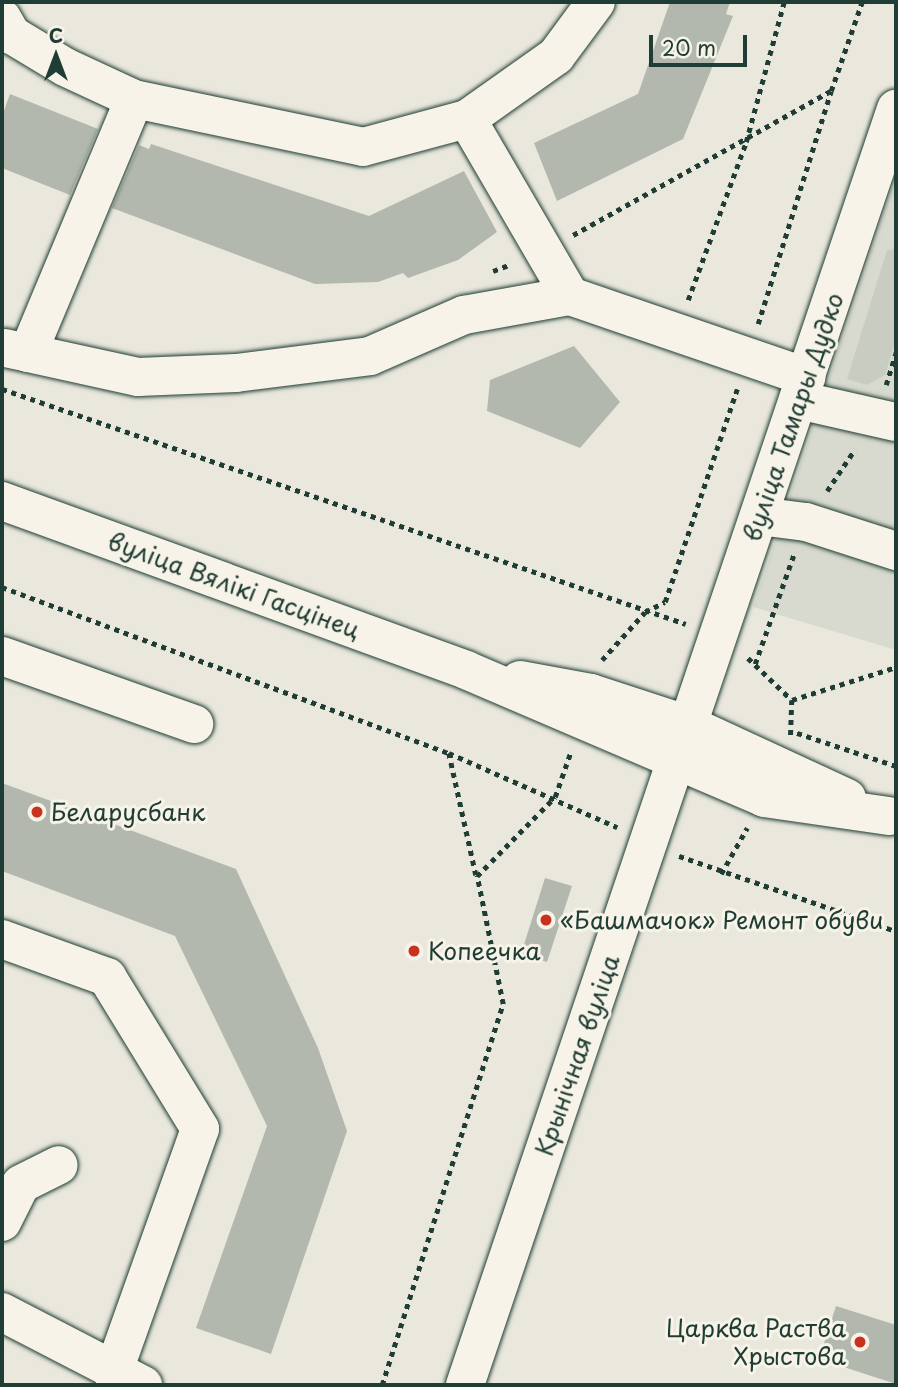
<!DOCTYPE html>
<meta charset="utf-8">
<style>
body{margin:0}
#map{position:relative;width:898px;height:1387px;overflow:hidden;background:#eae8dd;font-family:"Playpen Sans",sans-serif}
div>[style]{position:absolute}
[style*='--x']{left:calc(var(--x)*1px);top:calc(var(--y)*1px);width:calc(var(--w)*1px);rotate:calc(var(--a)*1deg)}
.built>*{inset:0;background:#d9dacf}
.green>*{inset:0;background:#c8ccc1}
.building>*{inset:0;background:#b2b8ae}
.path>*{height:4.5px;margin-top:-2.25px;transform-origin:0;background:repeating-linear-gradient(90deg,#1f3d34 0 5px,transparent 0 10px)}
.roads{filter:drop-shadow(0 0 2px #1f3d34) drop-shadow(0 0 2px #1f3d34)}
.minor>*{height:38px;margin:-19px;padding:0 19px;transform-origin:19px;border-radius:19px;background:#f7f3e8}
.major>*{height:38px;margin:-19px;padding:0 19px;transform-origin:19px;border-radius:19px;background:#f7f3e8}
.dots>*{width:19px;height:19px;translate:-50% -50%;box-sizing:border-box;border:4px solid #f7f3e8;border-radius:50%}
span{translate:-50% -50%;white-space:nowrap;text-align:center;line-height:1.15;-webkit-text-stroke:6px #f7f3e8;paint-order:stroke}
.street-label{font-size:24px;color:#1f3d34}
.poi-label{font-size:24px;color:#1f3d34}
.left{translate:0 -50%;text-align:left}
.right{translate:-100% -50%;text-align:right}
.frame{position:absolute;inset:0;border:4px solid #1f3d34;pointer-events:none}
.north{position:absolute;left:21px;top:21px;width:70px;height:70px;-webkit-text-stroke:5px #f7f3e8;paint-order:stroke;rotate:0deg;font-size:19px;font-weight:700;line-height:28px;text-align:center;color:#1f3d34}
.north::after{content:'';display:block;margin:auto;width:24px;height:32px;background:#1f3d34;clip-path:polygon(50% 0,100% 100%,50% 72%,0 100%)}
.scale{position:absolute;left:649px;top:35px;width:98px;height:32px;box-sizing:border-box;border:4px solid #1f3d34;border-top:0;padding-left:9px;font-size:21px;line-height:24px;white-space:nowrap;color:#1f3d34;-webkit-text-stroke:5px #f7f3e8;paint-order:stroke}
</style>
<div id="map">
<div class="built">
<div style="clip-path:polygon(896px 177px,896px 650px,753px 607px)"></div>
</div>
<div class="green">
<div style="clip-path:polygon(896px 249px,896px 339px,885px 375px,867px 385px,847px 379px,887px 250px)"></div>
</div>
<div class="building">
<div style="clip-path:polygon(670px 2px,730px 2px,726px 14px,733px 16px,683px 139px,557px 201px,534px 143px,638px 94px)"></div>
<div style="clip-path:polygon(10px 94px,98px 129px,70px 195px,2px 168px,2px 116px)"></div>
<div style="clip-path:polygon(151px 144px,369px 216px,464px 171px,497px 232px,458px 260px,408px 278px,403px 273px,378px 282px,315px 284px,112px 208px,139px 145px,149px 149px)"></div>
<div style="clip-path:polygon(574px 346px,620px 402px,580px 448px,487px 411px,490px 380px)"></div>
<div style="clip-path:polygon(2px 783px,236px 869px,318px 1048px,347px 1131px,271px 1354px,196px 1328px,267px 1126px,175px 936px,2px 871px)"></div>
<div style="clip-path:polygon(545px 878px,572px 886px,547px 962px,521px 954px)"></div>
<div style="clip-path:polygon(836px 1306px,896px 1325px,896px 1384px,819px 1359px)"></div>
</div>
<div class="path">
<div style="--x:573;--y:235;--w:295;--a:-29.2"></div>
<div style="--x:831;--y:91;--w:94;--a:-70.8"></div>
<div style="--x:493;--y:271;--w:19;--a:-21"></div>
<div style="--x:688;--y:300;--w:168;--a:-69.8"></div>
<div style="--x:746;--y:142;--w:145;--a:-74.8"></div>
<div style="--x:758;--y:324;--w:244;--a:-72.6"></div>
<div style="--x:886;--y:385;--w:34;--a:-73"></div>
<div style="--x:2;--y:389;--w:723;--a:18.96"></div>
<div style="--x:827;--y:491;--w:50;--a:-56.3"></div>
<div style="--x:2;--y:587;--w:477;--a:20.4"></div>
<div style="--x:449;--y:753;--w:184;--a:23.8"></div>
<div style="--x:748;--y:658;--w:61;--a:43.7"></div>
<div style="--x:792;--y:700;--w:35;--a:92"></div>
<div style="--x:602;--y:660;--w:64;--a:-48.1"></div>
<div style="--x:645;--y:612;--w:22;--a:-27"></div>
<div style="--x:665;--y:602;--w:225;--a:-71.3"></div>
<div style="--x:755;--y:664;--w:117;--a:-70.5"></div>
<div style="--x:792;--y:700;--w:109;--a:-17.6"></div>
<div style="--x:797;--y:733;--w:104;--a:18.4"></div>
<div style="--x:449;--y:753;--w:125;--a:77.5"></div>
<div style="--x:679;--y:856;--w:230;--a:19.1"></div>
<div style="--x:721;--y:874;--w:53;--a:-60.5"></div>
<div style="--x:382;--y:1385;--w:400;--a:-72.4"></div>
<div style="--x:503;--y:1004;--w:131;--a:-101.5"></div>
<div style="--x:477;--y:876;--w:111;--a:-45.4"></div>
<div style="--x:555;--y:797;--w:49;--a:-70.8"></div>
</div>
<div class="roads">
<div class="minor">
<div style="--x:2;--y:18;--w:20;--a:60"></div>
<div style="--x:12;--y:35;--w:62;--a:31.1"></div>
<div style="--x:65;--y:67;--w:76;--a:24.9"></div>
<div style="--x:134;--y:99;--w:234;--a:11.8"></div>
<div style="--x:363;--y:147;--w:108;--a:-15.1"></div>
<div style="--x:467;--y:119;--w:109;--a:-35.3"></div>
<div style="--x:556;--y:56;--w:67;--a:-53.5"></div>
<div style="--x:467;--y:119;--w:205;--a:59.8"></div>
<div style="--x:5;--y:348;--w:24;--a:12"></div>
<div style="--x:28;--y:353;--w:275;--a:-67.3"></div>
<div style="--x:28;--y:353;--w:113;--a:12.3"></div>
<div style="--x:138;--y:377;--w:98;--a:-2.3"></div>
<div style="--x:236;--y:373;--w:135;--a:-7.2"></div>
<div style="--x:370;--y:356;--w:103;--a:-23.6"></div>
<div style="--x:464;--y:315;--w:108;--a:-10.2"></div>
<div style="--x:570;--y:296;--w:250;--a:18.9"></div>
<div style="--x:798;--y:400;--w:100;--a:12.7"></div>
<div style="--x:759;--y:516;--w:47;--a:7.3"></div>
<div style="--x:806;--y:522;--w:95;--a:17.9"></div>
<div style="--x:2;--y:656;--w:204;--a:19.5"></div>
<div style="--x:2;--y:939;--w:112;--a:19.9"></div>
<div style="--x:107;--y:977;--w:178;--a:58.5"></div>
<div style="--x:200;--y:1129;--w:260;--a:109.6"></div>
<div style="--x:2;--y:1222;--w:42;--a:-63.4"></div>
<div style="--x:21;--y:1184;--w:42;--a:-26.6"></div>
<div style="--x:2;--y:1312;--w:159;--a:27.4"></div>
<div style="--x:465;--y:1385;--w:1347;--a:-71.34"></div>
</div>
<div class="major">
<div style="--x:2;--y:501;--w:494;--a:20"></div>
<div style="--x:466;--y:670;--w:324;--a:23.2"></div>
<div style="--x:764;--y:798;--w:126;--a:8.2"></div>
<div style="--x:520;--y:680;--w:72;--a:10.4"></div>
<div style="--x:591;--y:693;--w:103;--a:18.1"></div>
<div style="--x:689;--y:725;--w:174;--a:24.8"></div>
</div>
</div>
<div class="dots">
<div style="left:37px;top:812px;background:#c8321e"></div>
<div style="left:546px;top:920px;background:#c8321e"></div>
<div style="left:414px;top:951px;background:#c8321e"></div>
<div style="left:860px;top:1342px;background:#c8321e"></div>
</div>
<div class="street-label">
<span style="left:793px;top:417px;rotate:-71deg">вуліца Тамары Дудко</span>
<span style="left:234px;top:585px;rotate:20deg">вуліца Вялікі Гасцінец</span>
<span style="left:577px;top:1055px;rotate:-71deg">Крынічная вуліца</span>
</div>
<div class="poi-label">
<span class="left" style="left:51px;top:812px">Беларусбанк</span>
<span class="left" style="left:560px;top:920px">«Башмачок» Ремонт обуви</span>
<span class="left" style="left:428px;top:951px">Копеечка</span>
<span class="right" style="left:846px;top:1342px">Царква Раства<br>Хрыстова</span>
</div>
<div class="frame"></div>
<div class="north">С</div>
<div class="scale">20 m</div>
</div>
